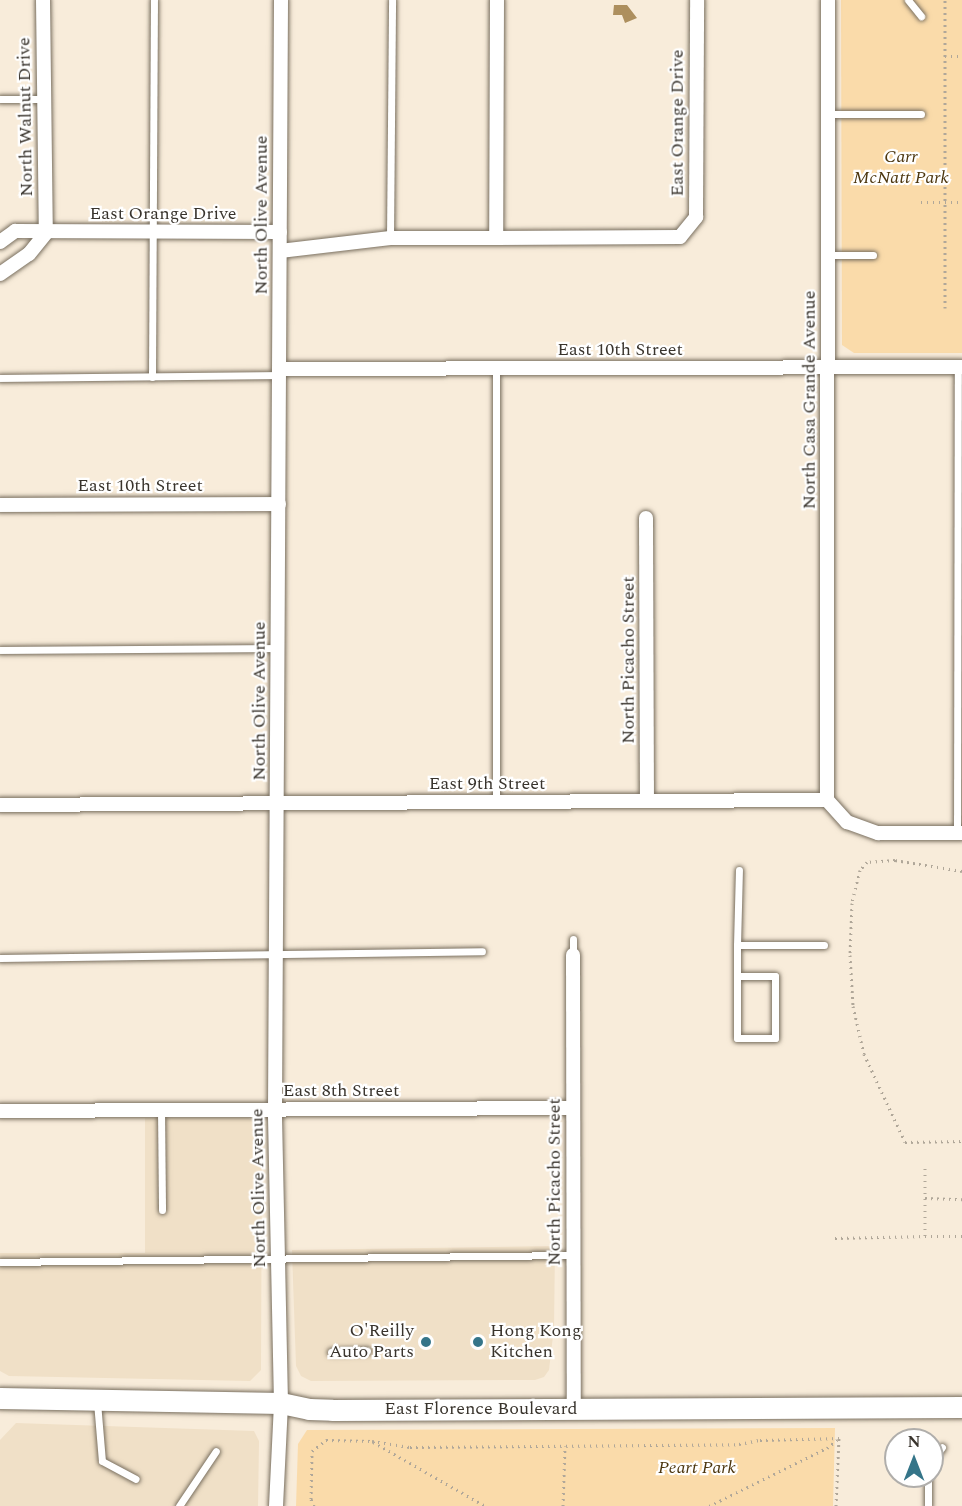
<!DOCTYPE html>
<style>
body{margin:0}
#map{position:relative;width:962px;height:1506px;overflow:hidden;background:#f8ecda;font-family:Spectral,serif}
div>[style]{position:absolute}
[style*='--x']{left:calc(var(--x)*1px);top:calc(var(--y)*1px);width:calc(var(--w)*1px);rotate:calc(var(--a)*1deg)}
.built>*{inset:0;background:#f0e0c7}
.green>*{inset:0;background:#fadbaa}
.water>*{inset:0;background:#ad8f5e}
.path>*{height:3px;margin-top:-1.5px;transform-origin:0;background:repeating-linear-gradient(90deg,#b0a799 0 1.5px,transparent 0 6px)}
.roads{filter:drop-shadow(0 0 2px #796f5f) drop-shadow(0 0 2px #796f5f)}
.lane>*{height:7px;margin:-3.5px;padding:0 3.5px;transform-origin:3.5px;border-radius:3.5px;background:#fff}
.street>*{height:14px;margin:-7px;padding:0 7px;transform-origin:7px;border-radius:7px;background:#fff}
.primary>*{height:21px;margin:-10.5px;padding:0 10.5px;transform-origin:10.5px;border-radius:10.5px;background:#fff}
.dots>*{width:16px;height:16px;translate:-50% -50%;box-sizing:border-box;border:3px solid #fff;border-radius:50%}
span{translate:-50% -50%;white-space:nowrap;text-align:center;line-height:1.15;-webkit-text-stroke:4.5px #fff;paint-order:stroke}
.street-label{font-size:18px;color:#39342d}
.park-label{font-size:18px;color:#4c360e;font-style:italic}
.poi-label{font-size:18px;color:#39342d}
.right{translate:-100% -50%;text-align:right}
.left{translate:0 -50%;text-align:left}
.north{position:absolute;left:884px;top:1428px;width:60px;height:60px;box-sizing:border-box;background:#fff;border:2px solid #b0aeab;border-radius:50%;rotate:0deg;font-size:16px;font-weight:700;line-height:24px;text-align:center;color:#39342d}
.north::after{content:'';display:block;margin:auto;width:21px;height:27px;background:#357589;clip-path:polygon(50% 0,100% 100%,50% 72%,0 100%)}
</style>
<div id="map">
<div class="built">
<div style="clip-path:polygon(145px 1118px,248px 1118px,256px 1122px,262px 1132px,261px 1370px,250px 1381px,9px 1376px,0 1371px,0 1253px,145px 1253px)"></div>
<div style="clip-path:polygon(555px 1246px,554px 1327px,549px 1370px,544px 1377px,535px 1380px,311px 1381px,301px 1376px,296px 1366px,292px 1250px)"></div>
<div style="clip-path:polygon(16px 1423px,254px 1431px,259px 1441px,258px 1506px,0 1506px,0 1440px)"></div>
</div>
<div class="green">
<div style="clip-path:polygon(841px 0,962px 0,962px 353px,854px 353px,842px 345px)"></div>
<div style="clip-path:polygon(835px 1428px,833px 1506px,296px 1506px,298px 1444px,307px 1430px)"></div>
</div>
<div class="water">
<div style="clip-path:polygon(614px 5px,627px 5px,637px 18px,625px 23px,622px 15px,613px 15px)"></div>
</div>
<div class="path">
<div style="--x:945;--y:56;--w:17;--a:0"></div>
<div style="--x:921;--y:202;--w:41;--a:0"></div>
<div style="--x:945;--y:308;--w:308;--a:-90"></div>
<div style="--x:962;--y:871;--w:68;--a:-170.7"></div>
<div style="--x:895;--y:860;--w:28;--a:176"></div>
<div style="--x:867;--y:862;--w:11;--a:131"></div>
<div style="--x:860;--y:870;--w:34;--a:104"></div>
<div style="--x:852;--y:903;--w:52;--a:92.2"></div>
<div style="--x:850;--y:955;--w:51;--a:86.6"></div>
<div style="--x:853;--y:1006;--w:49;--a:77.1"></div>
<div style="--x:864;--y:1054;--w:97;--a:65"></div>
<div style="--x:905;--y:1142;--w:57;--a:-1"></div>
<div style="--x:925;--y:1168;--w:30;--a:90"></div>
<div style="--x:925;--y:1198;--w:37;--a:2"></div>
<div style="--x:925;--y:1236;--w:37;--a:0"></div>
<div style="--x:835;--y:1238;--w:90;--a:-1.3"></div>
<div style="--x:925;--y:1236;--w:38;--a:-90"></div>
<div style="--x:373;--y:1442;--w:129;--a:29.7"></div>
<div style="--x:314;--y:1506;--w:8;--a:-113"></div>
<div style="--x:311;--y:1499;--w:48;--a:-88.8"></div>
<div style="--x:312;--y:1451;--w:18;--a:-38"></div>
<div style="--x:326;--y:1440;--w:46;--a:1.2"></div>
<div style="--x:372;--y:1441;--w:38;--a:9"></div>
<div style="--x:410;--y:1447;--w:329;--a:-0.5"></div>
<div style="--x:739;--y:1444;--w:21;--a:-11"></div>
<div style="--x:760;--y:1440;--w:79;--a:-1.5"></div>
<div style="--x:563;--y:1506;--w:60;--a:-88.1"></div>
<div style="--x:709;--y:1506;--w:131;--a:-26.2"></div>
<div style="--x:827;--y:1448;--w:13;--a:-39"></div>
<div style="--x:836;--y:1506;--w:68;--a:-87.5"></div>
</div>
<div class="roads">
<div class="lane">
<div style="--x:908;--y:0;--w:21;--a:51"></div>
<div style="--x:0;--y:99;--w:44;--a:0"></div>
<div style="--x:828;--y:114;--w:93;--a:0"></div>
<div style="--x:390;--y:238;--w:238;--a:-89.5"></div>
<div style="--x:829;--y:255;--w:44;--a:0"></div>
<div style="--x:496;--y:368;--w:434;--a:90"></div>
<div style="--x:152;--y:377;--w:377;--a:-89.7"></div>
<div style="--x:0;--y:378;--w:279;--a:-0.6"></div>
<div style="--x:0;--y:650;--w:278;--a:-0.4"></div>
<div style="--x:957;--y:833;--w:466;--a:-89.9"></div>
<div style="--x:737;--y:945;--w:75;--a:-88.5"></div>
<div style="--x:573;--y:955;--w:16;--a:-90"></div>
<div style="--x:0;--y:958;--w:482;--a:-0.8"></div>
<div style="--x:737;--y:976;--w:38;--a:0"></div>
<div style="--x:775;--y:976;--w:62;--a:90"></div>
<div style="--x:775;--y:1038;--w:38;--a:180"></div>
<div style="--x:737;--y:1038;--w:93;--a:-90"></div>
<div style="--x:737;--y:945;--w:87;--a:0"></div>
<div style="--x:161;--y:1110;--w:100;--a:89.4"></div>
<div style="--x:0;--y:1262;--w:573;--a:-0.7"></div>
<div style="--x:331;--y:1352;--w:36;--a:-2"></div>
<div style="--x:97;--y:1402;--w:59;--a:85.2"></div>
<div style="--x:102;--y:1461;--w:38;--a:28"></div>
<div style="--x:932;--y:1461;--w:17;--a:-54"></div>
<div style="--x:928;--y:1476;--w:30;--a:90"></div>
<div style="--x:179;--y:1506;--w:66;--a:-56.1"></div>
</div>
<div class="street">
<div style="--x:43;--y:0;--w:233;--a:89.3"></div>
<div style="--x:497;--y:0;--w:238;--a:90.2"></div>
<div style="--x:496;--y:238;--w:184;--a:-0.3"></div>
<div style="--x:680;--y:237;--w:26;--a:-51"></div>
<div style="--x:696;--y:217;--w:217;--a:-89.7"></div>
<div style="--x:0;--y:242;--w:19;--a:-36"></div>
<div style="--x:15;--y:231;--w:265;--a:0.2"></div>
<div style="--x:280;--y:251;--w:111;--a:-6.7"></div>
<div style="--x:390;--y:238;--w:106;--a:0"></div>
<div style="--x:0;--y:274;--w:35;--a:-35"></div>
<div style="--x:29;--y:254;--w:27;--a:-51"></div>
<div style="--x:279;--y:369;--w:683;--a:-0.17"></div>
<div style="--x:0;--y:505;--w:279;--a:-0.2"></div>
<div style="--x:646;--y:518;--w:283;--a:89.8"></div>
<div style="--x:827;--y:800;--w:800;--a:-89.93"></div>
<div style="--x:0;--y:805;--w:827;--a:-0.35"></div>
<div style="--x:827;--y:800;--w:30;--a:48"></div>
<div style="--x:847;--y:822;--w:33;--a:20"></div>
<div style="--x:878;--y:833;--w:84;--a:0"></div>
<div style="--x:573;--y:955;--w:455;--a:89.9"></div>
<div style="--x:0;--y:1111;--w:573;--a:-0.3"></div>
<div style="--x:276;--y:1506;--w:103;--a:-87.2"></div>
<div style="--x:281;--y:1403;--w:293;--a:-91.2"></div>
<div style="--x:275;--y:1110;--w:1110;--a:-89.69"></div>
</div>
<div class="primary">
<div style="--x:0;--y:1398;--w:281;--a:1"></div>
<div style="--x:281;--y:1403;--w:29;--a:12"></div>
<div style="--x:309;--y:1409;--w:23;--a:2"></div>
<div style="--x:332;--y:1410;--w:630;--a:-0.27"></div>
</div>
</div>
<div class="dots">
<div style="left:426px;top:1342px;background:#357589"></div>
<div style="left:478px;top:1342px;background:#357589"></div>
</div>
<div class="street-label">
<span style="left:26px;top:117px;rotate:-91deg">North Walnut Drive</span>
<span style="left:678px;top:123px;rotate:-90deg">East Orange Drive</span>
<span style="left:163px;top:214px">East Orange Drive</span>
<span style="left:262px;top:215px;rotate:-90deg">North Olive Avenue</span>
<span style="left:620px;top:350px">East 10th Street</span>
<span style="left:810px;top:400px;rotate:-90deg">North Casa Grande Avenue</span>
<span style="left:140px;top:486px">East 10th Street</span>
<span style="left:629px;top:660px;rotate:-90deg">North Picacho Street</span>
<span style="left:260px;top:701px;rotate:-90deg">North Olive Avenue</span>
<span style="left:487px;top:784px">East 9th Street</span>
<span style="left:341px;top:1091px">East 8th Street</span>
<span style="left:555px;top:1182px;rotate:-90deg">North Picacho Street</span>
<span style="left:259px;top:1188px;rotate:-91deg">North Olive Avenue</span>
<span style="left:481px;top:1409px">East Florence Boulevard</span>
</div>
<div class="park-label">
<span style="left:901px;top:168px">Carr<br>McNatt Park</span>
<span style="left:697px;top:1468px">Peart Park</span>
</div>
<div class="poi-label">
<span class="right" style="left:414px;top:1342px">O'Reilly<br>Auto Parts</span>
<span class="left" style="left:490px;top:1342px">Hong Kong<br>Kitchen</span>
</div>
<div class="north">N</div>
</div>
